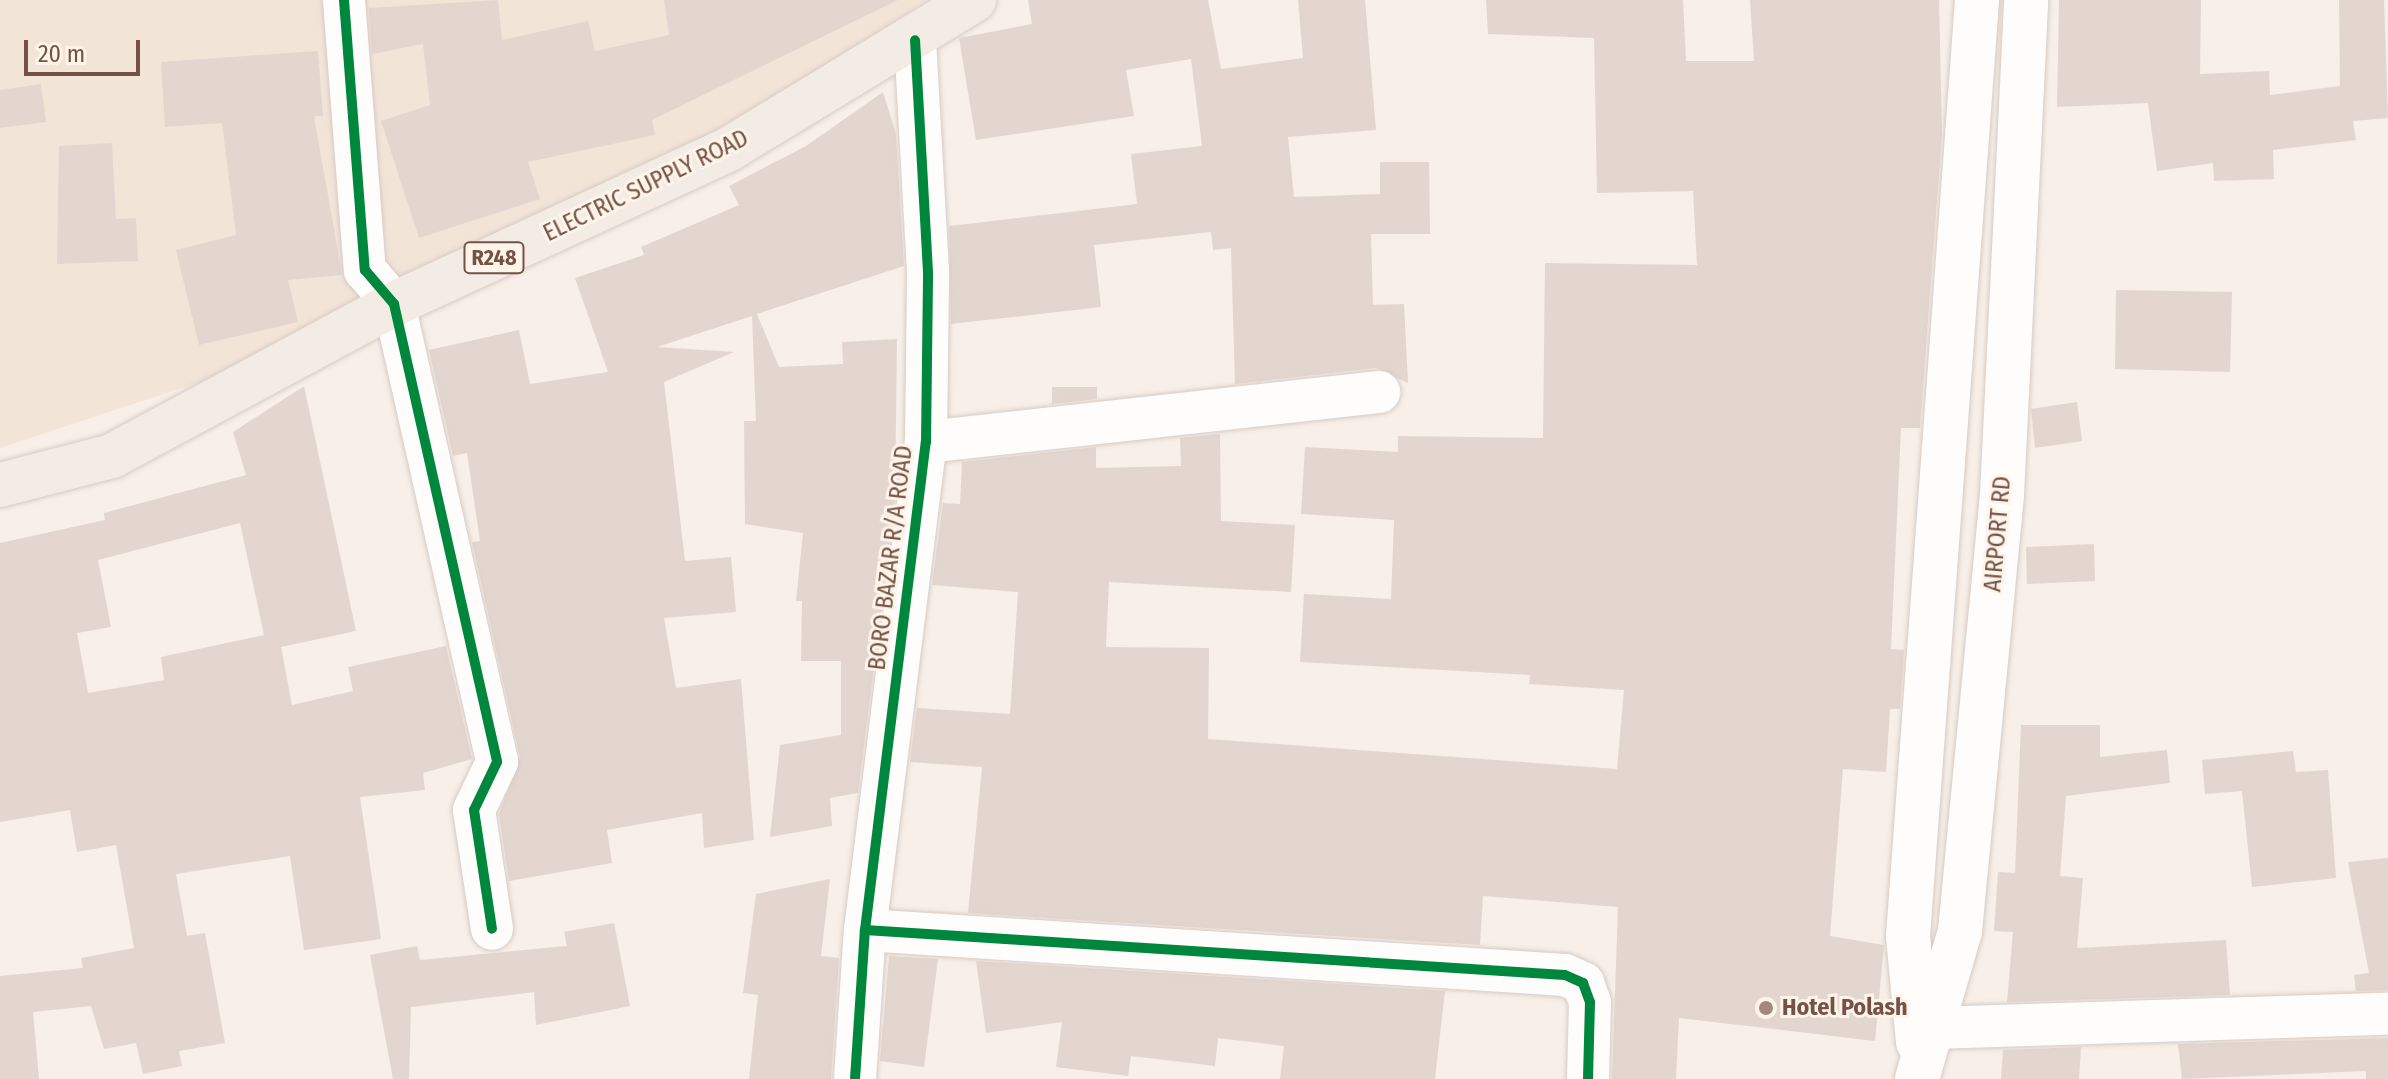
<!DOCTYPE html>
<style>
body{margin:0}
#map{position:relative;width:2388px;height:1079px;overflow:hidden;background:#f7efe8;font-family:"Fira Sans Condensed",sans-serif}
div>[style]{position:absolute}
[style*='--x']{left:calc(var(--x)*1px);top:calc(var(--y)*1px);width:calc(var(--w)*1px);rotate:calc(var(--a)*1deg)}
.residential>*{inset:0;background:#f3e4d8}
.building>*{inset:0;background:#e3d6cf}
.roads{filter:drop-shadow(0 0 2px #d6cbc5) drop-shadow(0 0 2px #d6cbc5)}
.street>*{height:42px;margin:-21px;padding:0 21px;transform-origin:21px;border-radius:21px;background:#fefdfc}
.secondary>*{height:44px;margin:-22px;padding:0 22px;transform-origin:22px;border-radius:22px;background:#fefdfc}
.primary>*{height:44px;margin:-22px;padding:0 22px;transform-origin:22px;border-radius:22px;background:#f3ece4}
.cycleway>*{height:10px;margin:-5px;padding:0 5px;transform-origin:5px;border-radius:5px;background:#00873e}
.dots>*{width:22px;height:22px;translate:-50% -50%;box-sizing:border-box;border:4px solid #fff4e9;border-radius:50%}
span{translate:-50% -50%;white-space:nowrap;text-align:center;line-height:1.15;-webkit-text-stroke:6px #fff4e9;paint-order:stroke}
.shield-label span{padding:2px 6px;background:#fff4e9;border:2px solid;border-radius:6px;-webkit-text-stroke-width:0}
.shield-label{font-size:22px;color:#755247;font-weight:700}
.street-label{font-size:24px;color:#755247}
.poi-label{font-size:24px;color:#755247;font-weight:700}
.left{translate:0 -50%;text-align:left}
.scale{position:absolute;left:24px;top:40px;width:116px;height:36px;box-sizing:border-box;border:4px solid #755247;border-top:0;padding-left:10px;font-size:24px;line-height:28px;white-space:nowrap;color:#755247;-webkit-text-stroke:6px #fff4e9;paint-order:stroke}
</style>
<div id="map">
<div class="residential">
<div style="clip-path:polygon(0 0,925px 0,784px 106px,230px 372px,0 448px)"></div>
</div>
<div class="building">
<div style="clip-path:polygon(498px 0,502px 40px,588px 21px,595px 51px,669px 35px,664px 0,898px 0,652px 120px,655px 135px,528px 162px,540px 199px,419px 238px,381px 121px,430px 105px,423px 44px,372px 54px,369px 8px)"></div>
<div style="clip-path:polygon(1028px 0,1208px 0,1221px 69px,1303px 58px,1298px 0,1365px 0,1376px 130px,1288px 137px,1294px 197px,1380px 194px,1380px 162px,1429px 162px,1430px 234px,1371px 234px,1373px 305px,1404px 304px,1408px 383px,1376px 368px,1235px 384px,1231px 248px,1213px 250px,1211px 232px,1094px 245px,1101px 307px,951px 324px,949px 226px,1137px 204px,1131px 154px,1202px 146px,1191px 59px,1126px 70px,1134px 116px,976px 140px,959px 38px,1032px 24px)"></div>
<div style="clip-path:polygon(1486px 0,1683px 0,1686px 61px,1754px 61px,1750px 0,1939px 0,1942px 133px,1920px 428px,1901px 428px,1891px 649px,1904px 650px,1900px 709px,1890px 709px,1886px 772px,1843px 769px,1830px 936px,1884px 945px,1875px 1041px,1679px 1018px,1676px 1079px,1612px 1079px,1618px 907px,1483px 896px,1480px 945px,968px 913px,982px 767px,910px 762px,917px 708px,1010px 714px,1018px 592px,932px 585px,943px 503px,960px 504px,962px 462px,1096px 447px,1096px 468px,1181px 466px,1180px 438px,1220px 434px,1221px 521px,1295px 525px,1291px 592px,1109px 582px,1106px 647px,1209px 648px,1208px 739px,1617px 769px,1624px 690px,1529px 684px,1530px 675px,1300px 662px,1304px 594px,1391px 599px,1394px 520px,1301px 514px,1305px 447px,1398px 452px,1398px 436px,1543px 438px,1545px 263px,1697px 265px,1693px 191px,1597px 193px,1594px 38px,1488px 34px)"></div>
<div style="clip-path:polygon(2059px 0,2201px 0,2200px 74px,2269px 71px,2270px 95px,2340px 86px,2339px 0,2384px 0,2388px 118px,2353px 121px,2356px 140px,2273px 150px,2274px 179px,2214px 181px,2213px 163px,2157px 171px,2148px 103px,2057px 107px)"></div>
<div style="clip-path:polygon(318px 51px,323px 116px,314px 116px,342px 275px,288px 280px,298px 322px,199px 345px,176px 250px,236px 235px,222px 123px,165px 127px,161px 62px)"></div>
<div style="clip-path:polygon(41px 84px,46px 122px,0 128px,0 90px)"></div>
<div style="clip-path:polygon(883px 92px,896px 134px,904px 266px,757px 314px,779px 367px,843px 364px,842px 342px,897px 339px,895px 499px,858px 793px,830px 798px,832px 826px,770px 837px,780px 745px,841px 735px,841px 661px,801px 661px,802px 601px,796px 601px,803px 533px,745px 524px,744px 421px,756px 421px,752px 316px,657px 347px,734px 352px,664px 382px,685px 561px,731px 557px,736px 612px,664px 618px,676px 688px,741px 679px,754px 840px,704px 848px,702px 813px,607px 830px,612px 863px,509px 881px,499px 814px,520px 757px,472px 542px,480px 541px,467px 453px,453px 456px,429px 350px,519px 330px,530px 384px,608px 372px,575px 278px,644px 255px,641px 247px,739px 205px,729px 186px,806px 146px)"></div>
<div style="clip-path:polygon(112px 143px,116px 219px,136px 218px,138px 261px,57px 264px,59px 146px)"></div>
<div style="clip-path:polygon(2116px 290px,2232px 292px,2230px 372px,2115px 369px)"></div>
<div style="clip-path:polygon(evenodd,304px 386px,356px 631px,281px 647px,292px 705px,353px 691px,348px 667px,446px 646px,472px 759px,423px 773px,425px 790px,360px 797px,381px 939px,304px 950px,290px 856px,176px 874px,187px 936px,205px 933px,225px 1043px,179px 1051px,182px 1066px,143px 1074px,136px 1043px,104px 1049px,91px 1006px,33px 1012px,39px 1079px,0 1079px,0 976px,83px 968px,81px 958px,134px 948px,116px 845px,77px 852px,70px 810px,0 822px,0 543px,105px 520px,104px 513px,246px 475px,233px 432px,304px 386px,240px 523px,264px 635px,161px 657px,164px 680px,88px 693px,77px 633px,111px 627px,98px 560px,240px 523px)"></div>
<div style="clip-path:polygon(1052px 387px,1097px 387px,1097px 399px,1052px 404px)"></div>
<div style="clip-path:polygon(2077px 402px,2082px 441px,2035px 448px,2031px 409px)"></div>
<div style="clip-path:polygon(2094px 544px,2095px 581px,2027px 584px,2026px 547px)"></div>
<div style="clip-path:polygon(2021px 725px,2100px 725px,2100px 757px,2167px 750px,2170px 783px,2066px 796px,2060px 876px,2083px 878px,2077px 948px,2226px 940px,2230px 995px,2007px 1002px,2013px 932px,1994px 931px,1998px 872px,2015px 873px)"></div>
<div style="clip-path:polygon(2293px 751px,2296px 772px,2328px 770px,2336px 878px,2252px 887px,2242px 791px,2205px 794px,2202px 760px)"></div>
<div style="clip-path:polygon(2388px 858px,2388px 990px,2356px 991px,2354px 975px,2369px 973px,2348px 862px)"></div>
<div style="clip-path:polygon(830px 879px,821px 956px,839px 958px,831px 1079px,749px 1079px,758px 995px,743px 993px,756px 894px)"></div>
<div style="clip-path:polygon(614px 923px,630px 1006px,536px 1025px,534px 992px,411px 1007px,409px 1079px,393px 1079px,370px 955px,417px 946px,420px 960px,567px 946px,564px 932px)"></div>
<div style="clip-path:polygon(889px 956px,938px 959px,924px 1067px,880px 1061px)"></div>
<div style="clip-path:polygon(976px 961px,1445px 991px,1435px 1079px,1280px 1079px,1284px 1046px,1218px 1038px,1215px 1066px,1131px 1056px,1128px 1076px,1056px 1067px,1062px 1022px,986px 1033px)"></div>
<div style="clip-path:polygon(2388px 1038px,2388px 1079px,2366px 1079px,2366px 1071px,2182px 1079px,2178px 1044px)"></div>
<div style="clip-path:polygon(2081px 1047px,2079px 1079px,2001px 1079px,2003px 1050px)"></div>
</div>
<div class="roads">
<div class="street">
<div style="--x:344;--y:0;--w:271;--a:85.6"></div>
<div style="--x:365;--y:270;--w:45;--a:49.5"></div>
<div style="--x:394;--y:304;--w:469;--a:77.3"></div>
<div style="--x:497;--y:762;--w:53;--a:115.6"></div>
<div style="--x:474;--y:810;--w:120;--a:81.4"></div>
<div style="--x:926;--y:442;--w:456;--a:-6.3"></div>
<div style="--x:865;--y:930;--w:701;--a:3.68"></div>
<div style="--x:1565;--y:975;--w:20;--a:24"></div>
<div style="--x:1583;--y:983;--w:20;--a:70"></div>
<div style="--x:1590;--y:1002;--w:77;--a:91.5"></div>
<div style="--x:1930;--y:1028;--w:458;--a:-1.8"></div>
<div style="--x:855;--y:1079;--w:149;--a:-86.2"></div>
<div style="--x:865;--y:930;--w:492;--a:-82.9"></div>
<div style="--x:926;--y:442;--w:170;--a:-89.3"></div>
<div style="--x:928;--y:272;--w:232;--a:-93.2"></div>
</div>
<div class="secondary">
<div style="--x:1918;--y:1042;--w:106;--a:-95.4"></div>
<div style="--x:1908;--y:936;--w:939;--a:-85.78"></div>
<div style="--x:1917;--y:1079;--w:154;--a:-73.8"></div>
<div style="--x:1960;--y:931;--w:438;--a:-84.5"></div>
<div style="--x:2002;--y:495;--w:496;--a:-87.2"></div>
</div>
<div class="primary">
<div style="--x:0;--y:485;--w:116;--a:-14.5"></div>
<div style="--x:112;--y:456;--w:320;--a:-28.3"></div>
<div style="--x:394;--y:304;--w:369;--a:-24.8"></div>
<div style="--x:729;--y:149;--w:287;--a:-31.3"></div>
</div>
</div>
<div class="cycleway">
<div style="--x:344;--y:0;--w:271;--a:85.6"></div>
<div style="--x:365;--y:270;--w:45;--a:49.5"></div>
<div style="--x:394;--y:304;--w:469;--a:77.3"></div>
<div style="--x:497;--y:762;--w:53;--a:115.6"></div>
<div style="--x:474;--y:810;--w:120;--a:81.4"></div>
<div style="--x:865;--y:930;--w:701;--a:3.68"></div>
<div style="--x:1565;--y:975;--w:20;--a:24"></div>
<div style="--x:1583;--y:983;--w:20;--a:70"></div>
<div style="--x:1590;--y:1002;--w:77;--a:91.5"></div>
<div style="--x:855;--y:1079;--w:149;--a:-86.2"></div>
<div style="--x:865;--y:930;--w:492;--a:-82.9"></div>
<div style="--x:926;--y:442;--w:170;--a:-89.3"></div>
<div style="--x:928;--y:272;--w:232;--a:-93.2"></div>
</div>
<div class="dots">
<div style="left:1766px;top:1008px;background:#a2897f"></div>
</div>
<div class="shield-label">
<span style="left:494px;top:258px">R248</span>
</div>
<div class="street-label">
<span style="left:646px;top:186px;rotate:-26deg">ELECTRIC SUPPLY ROAD</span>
<span style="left:1998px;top:534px;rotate:-85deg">AIRPORT RD</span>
<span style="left:891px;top:558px;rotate:-83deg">BORO BAZAR R/A ROAD</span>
</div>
<div class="poi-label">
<span class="left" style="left:1782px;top:1008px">Hotel Polash</span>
</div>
<div class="scale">20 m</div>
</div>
